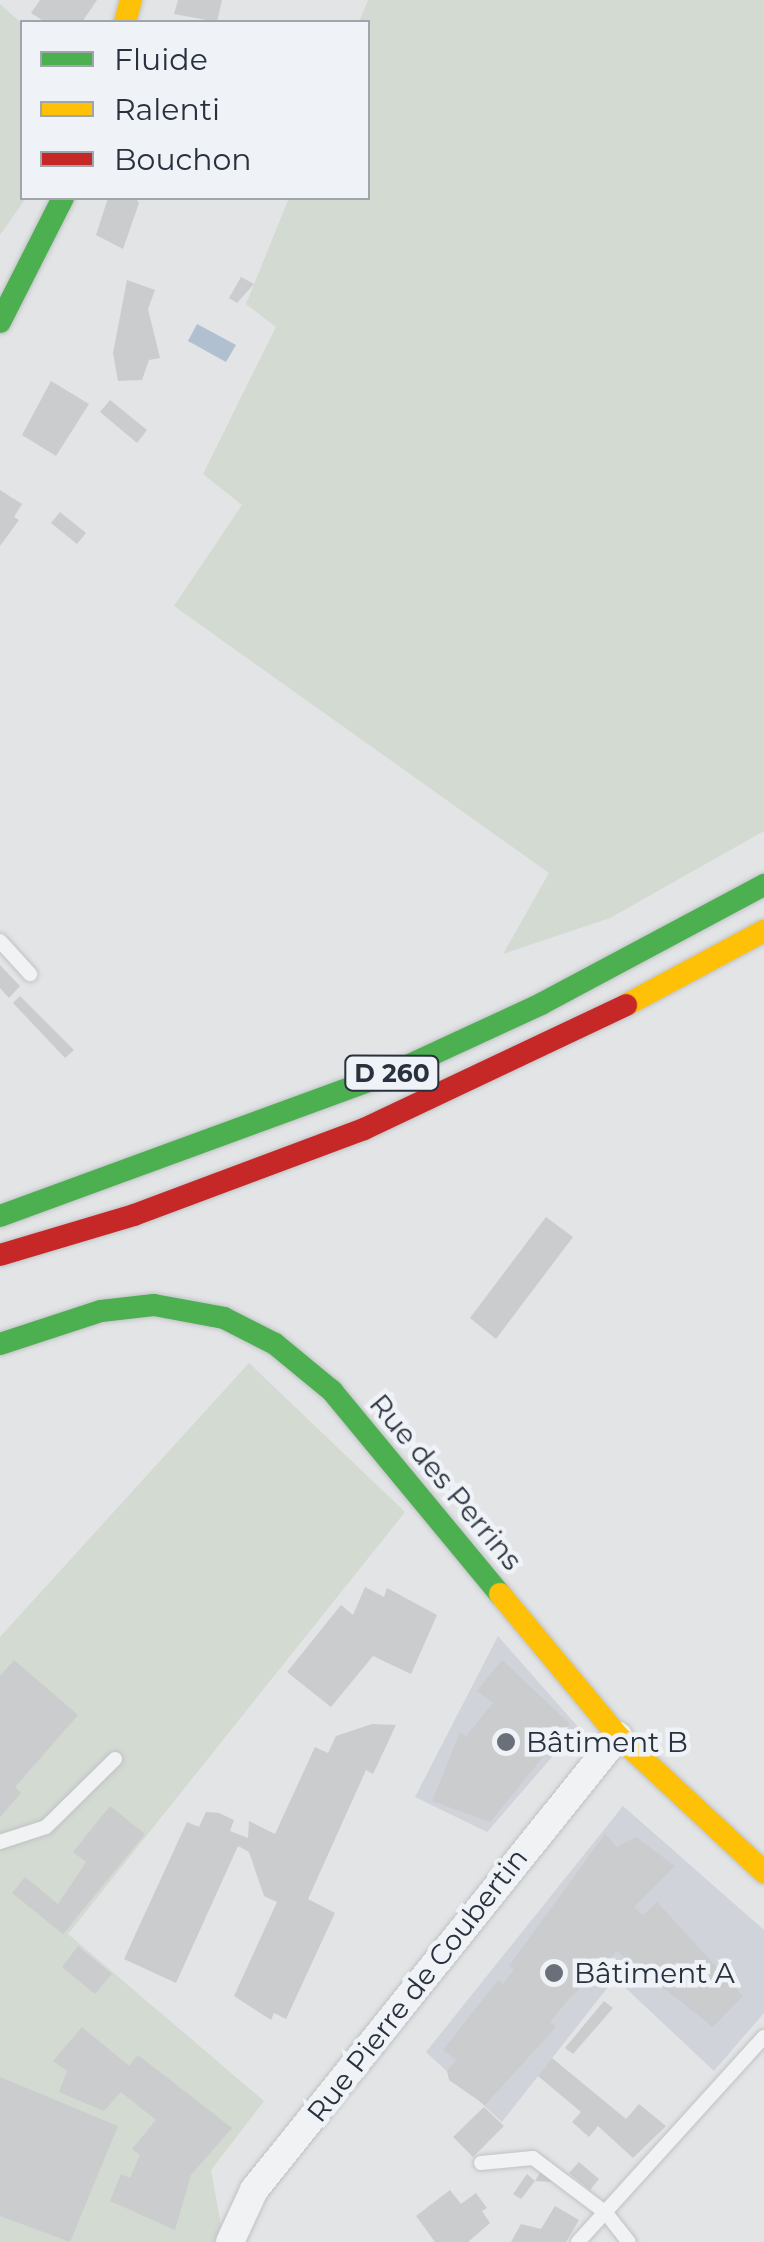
<!DOCTYPE html>
<meta charset="utf-8">
<style>
body{margin:0}
#map{position:relative;width:764px;height:2242px;overflow:hidden;background:#e2e4e6;font-family:Montserrat,sans-serif}
div>[style]{position:absolute}
[style*='--x']{left:calc(var(--x)*1px);top:calc(var(--y)*1px);width:calc(var(--w)*1px);rotate:calc(var(--a)*1deg)}
.built>*{inset:0;background:#d0d3d9}
.green>*{inset:0;background:#d2dad2}
.water>*{inset:0;background:#b1c0d0}
.building>*{inset:0;background:#caccce}
.roads{filter:drop-shadow(0 0 2px #c0c2c4) drop-shadow(0 0 2px #c0c2c4)}
.lane>*{height:14px;margin:-7px;padding:0 7px;transform-origin:7px;border-radius:7px;background:#f0f2f3}
.street>*{height:28px;margin:-14px;padding:0 14px;transform-origin:14px;border-radius:14px;background:#f0f2f3}
.fast>*{height:22px;margin:-11px;padding:0 11px;transform-origin:11px;border-radius:11px;background:#4caf50}
.slow>*{height:22px;margin:-11px;padding:0 11px;transform-origin:11px;border-radius:11px;background:#ffc107}
.jam>*{height:22px;margin:-11px;padding:0 11px;transform-origin:11px;border-radius:11px;background:#c62828}
.dots>*{width:28px;height:28px;translate:-50% -50%;box-sizing:border-box;border:5px solid #eff2f6;border-radius:50%}
span{translate:-50% -50%;white-space:nowrap;text-align:center;line-height:1.15;-webkit-text-stroke:9px #eff2f6;paint-order:stroke}
.shield-label span{padding:2px 8px;background:#eff2f6;border:2px solid;border-radius:8px;-webkit-text-stroke-width:0}
.shield-label{font-size:25px;color:#29313e;font-weight:700}
.street-label{font-size:28px;color:#29313e}
.poi-label{font-size:28px;color:#29313e}
.left{translate:0 -50%;text-align:left}
.legend{position:absolute;left:20px;top:20px;width:350px;height:180px;box-sizing:border-box;background:#eff2f6;border:2px solid #a0a5ac;margin:0;padding:12px 18px;list-style:none;font-size:30px;color:#29313e}
.legend li{display:flex;align-items:center;gap:20px;height:50px}
.legend b{width:50px;border:2px solid #a0a5ac}
</style>
<div id="map">
<div class="built">
<div style="clip-path:polygon(498px 1636px,578px 1727px,487px 1832px,415px 1797px)"></div>
<div style="clip-path:polygon(623px 1806px,764px 1930px,764px 2013px,714px 2071px,615px 1978px,502px 2122px,426px 2052px)"></div>
</div>
<div class="green">
<div style="clip-path:polygon(368px 0,764px 0,764px 831px,610px 918px,503px 954px,549px 873px,174px 606px,242px 505px,203px 474px,276px 327px,246px 304px,289px 198px,368px 198px,368px 22px,359px 22px)"></div>
<div style="clip-path:polygon(0 4px,22px 24px,26px 198px,0 235px)"></div>
<div style="clip-path:polygon(249px 1363px,405px 1512px,68px 1934px,264px 2101px,211px 2170px,224px 2242px,0 2242px,0 1637px)"></div>
</div>
<div class="water">
<div style="clip-path:polygon(197px 324px,236px 345px,226px 362px,188px 341px)"></div>
</div>
<div class="building">
<div style="clip-path:polygon(40px 0,97px 0,82px 22px,45px 22px,31px 13px)"></div>
<div style="clip-path:polygon(178px 0,222px 0,217px 22px,174px 14px)"></div>
<div style="clip-path:polygon(108px 198px,136px 198px,139px 203px,123px 249px,96px 235px)"></div>
<div style="clip-path:polygon(241px 277px,254px 284px,237px 303px,229px 298px)"></div>
<div style="clip-path:polygon(127px 280px,155px 290px,148px 309px,160px 358px,149px 360px,142px 380px,118px 381px,113px 353px)"></div>
<div style="clip-path:polygon(51px 381px,89px 404px,56px 456px,22px 435px)"></div>
<div style="clip-path:polygon(110px 400px,147px 430px,137px 443px,100px 412px)"></div>
<div style="clip-path:polygon(0 490px,22px 504px,14px 517px,19px 520px,0 546px)"></div>
<div style="clip-path:polygon(60px 512px,86px 533px,77px 544px,51px 523px)"></div>
<div style="clip-path:polygon(0 965px,20px 986px,9px 998px,0 988px)"></div>
<div style="clip-path:polygon(20px 996px,74px 1050px,65px 1058px,13px 1003px)"></div>
<div style="clip-path:polygon(546px 1217px,573px 1237px,496px 1339px,470px 1318px)"></div>
<div style="clip-path:polygon(365px 1587px,384px 1597px,387px 1588px,437px 1615px,411px 1674px,373px 1656px,331px 1707px,287px 1672px,341px 1605px,353px 1615px)"></div>
<div style="clip-path:polygon(14px 1660px,78px 1715px,15px 1787px,21px 1793px,0 1817px,0 1676px)"></div>
<div style="clip-path:polygon(502px 1660px,570px 1724px,490px 1822px,432px 1801px,460px 1732px,466px 1736px,493px 1703px,477px 1691px)"></div>
<div style="clip-path:polygon(372px 1724px,396px 1725px,373px 1774px,366px 1770px,308px 1899px,335px 1913px,286px 2019px,274px 2013px,271px 2020px,234px 1996px,277px 1902px,264px 1896px,249px 1852px,238px 1846px,176px 1983px,124px 1959px,187px 1822px,199px 1827px,206px 1812px,219px 1813px,234px 1820px,230px 1831px,248px 1838px,249px 1821px,275px 1834px,315px 1747px,328px 1753px,336px 1736px)"></div>
<div style="clip-path:polygon(110px 1806px,145px 1834px,63px 1934px,12px 1893px,25px 1877px,58px 1904px,86px 1862px,73px 1852px)"></div>
<div style="clip-path:polygon(605px 1834px,617px 1847px,636px 1837px,675px 1866px,634px 1907px,643px 1915px,657px 1902px,743px 1996px,713px 2027px,617px 1951px,568px 2000px,550px 2022px,556px 2027px,485px 2105px,449px 2080px,447px 2071px,456px 2060px,443px 2050px,498px 1980px,503px 1984px,514px 1970px,509px 1966px)"></div>
<div style="clip-path:polygon(78px 1946px,112px 1974px,95px 1994px,62px 1967px)"></div>
<div style="clip-path:polygon(604px 2001px,613px 2008px,573px 2054px,565px 2048px)"></div>
<div style="clip-path:polygon(82px 2027px,129px 2066px,138px 2055px,232px 2128px,191px 2175px,175px 2230px,110px 2201px,121px 2174px,130px 2178px,140px 2155px,132px 2149px,156px 2120px,121px 2092px,104px 2111px,59px 2092px,67px 2071px,53px 2061px)"></div>
<div style="clip-path:polygon(552px 2058px,626px 2119px,639px 2104px,666px 2126px,633px 2158px,598px 2126px,589px 2137px,572px 2122px,581px 2112px,538px 2076px)"></div>
<div style="clip-path:polygon(0 2077px,118px 2126px,70px 2242px,0 2216px)"></div>
<div style="clip-path:polygon(484px 2107px,504px 2126px,473px 2157px,453px 2137px)"></div>
<div style="clip-path:polygon(579px 2162px,599px 2179px,590px 2190px,569px 2173px)"></div>
<div style="clip-path:polygon(541px 2171px,552px 2182px,535px 2181px,521px 2199px,513px 2194px,527px 2174px,535px 2181px)"></div>
<div style="clip-path:polygon(450px 2190px,461px 2204px,476px 2193px,487px 2208px,482px 2211px,490px 2223px,468px 2242px,435px 2242px,416px 2216px)"></div>
<div style="clip-path:polygon(555px 2206px,579px 2220px,566px 2242px,511px 2242px,521px 2224px,541px 2229px)"></div>
</div>
<div class="roads">
<div class="lane">
<div style="--x:0;--y:941;--w:45;--a:47.7"></div>
<div style="--x:0;--y:1842;--w:48;--a:-18.1"></div>
<div style="--x:46;--y:1827;--w:97;--a:-44.6"></div>
<div style="--x:481;--y:2163;--w:52;--a:-5.5"></div>
<div style="--x:533;--y:2158;--w:91;--a:37"></div>
<div style="--x:606;--y:2213;--w:37;--a:52"></div>
<div style="--x:578;--y:2242;--w:277;--a:-47.8"></div>
</div>
<div class="street">
<div style="--x:230;--y:2242;--w:57;--a:-65.2"></div>
<div style="--x:254;--y:2190;--w:582;--a:-51.28"></div>
</div>
<div class="fast">
<div style="--x:0;--y:322;--w:139;--a:-63.1"></div>
<div style="--x:0;--y:1216;--w:419;--a:-20.1"></div>
<div style="--x:394;--y:1072;--w:162;--a:-24.8"></div>
<div style="--x:541;--y:1004;--w:253;--a:-28.1"></div>
<div style="--x:0;--y:1344;--w:106;--a:-18.1"></div>
<div style="--x:101;--y:1311;--w:53;--a:-6.5"></div>
<div style="--x:154;--y:1305;--w:71;--a:10.5"></div>
<div style="--x:224;--y:1318;--w:57;--a:27"></div>
<div style="--x:275;--y:1344;--w:74;--a:39.5"></div>
<div style="--x:332;--y:1391;--w:264;--a:50.4"></div>
</div>
<div class="slow">
<div style="--x:125;--y:22;--w:23;--a:-75"></div>
<div style="--x:626;--y:1005;--w:157;--a:-28.2"></div>
<div style="--x:500;--y:1594;--w:185;--a:50.3"></div>
<div style="--x:618;--y:1736;--w:200;--a:43"></div>
</div>
<div class="jam">
<div style="--x:0;--y:1255;--w:140;--a:-16.6"></div>
<div style="--x:134;--y:1215;--w:246;--a:-20.5"></div>
<div style="--x:364;--y:1129;--w:290;--a:-25.3"></div>
</div>
</div>
<div class="dots">
<div style="left:506px;top:1742px;background:#6a7079"></div>
<div style="left:554px;top:1973px;background:#6a7079"></div>
</div>
<div class="shield-label">
<span style="left:392px;top:1073px">D 260</span>
</div>
<div class="street-label">
<span style="left:446px;top:1482px;rotate:50deg">Rue des Perrins</span>
<span style="left:417px;top:1985px;rotate:-52deg">Rue Pierre de Coubertin</span>
</div>
<div class="poi-label">
<span class="left" style="left:526px;top:1742px">Bâtiment B</span>
<span class="left" style="left:574px;top:1973px">Bâtiment A</span>
</div>
<ul class="legend">
<li><b style="height:12px;background:#4caf50"></b>Fluide</li>
<li><b style="height:12px;background:#ffc107"></b>Ralenti</li>
<li><b style="height:12px;background:#c62828"></b>Bouchon</li>
</ul>
</div>
